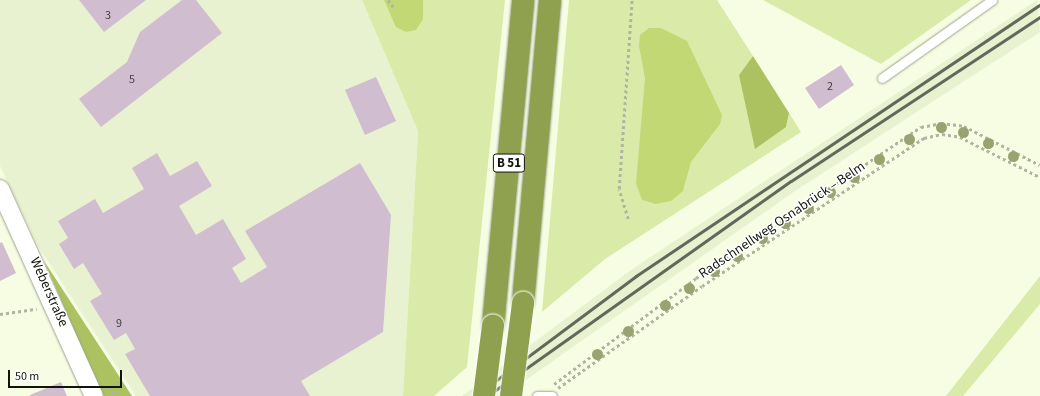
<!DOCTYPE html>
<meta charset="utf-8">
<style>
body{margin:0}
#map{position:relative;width:1040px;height:396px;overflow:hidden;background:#f6fde3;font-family:"Source Sans 3",sans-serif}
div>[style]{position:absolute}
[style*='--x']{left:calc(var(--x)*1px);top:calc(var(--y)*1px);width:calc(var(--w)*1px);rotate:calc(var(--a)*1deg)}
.built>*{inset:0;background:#e8f1d0}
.green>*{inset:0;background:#daeba9}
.forest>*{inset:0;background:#acc15f}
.water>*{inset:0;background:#c2d875}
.building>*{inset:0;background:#d1bdd0}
.path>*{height:2.5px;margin-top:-1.25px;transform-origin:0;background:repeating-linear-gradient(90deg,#b0b5a1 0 3px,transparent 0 6px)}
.roads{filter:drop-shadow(0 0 1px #9ea48d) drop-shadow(0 0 1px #9ea48d)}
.lane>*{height:9px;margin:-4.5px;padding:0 4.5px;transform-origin:4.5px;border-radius:4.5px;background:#fff}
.street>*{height:18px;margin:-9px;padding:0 9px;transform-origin:9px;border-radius:9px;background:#fff}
.highway>*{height:22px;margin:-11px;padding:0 11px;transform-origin:11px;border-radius:11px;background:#8fa14e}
.rail>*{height:3px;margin:-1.5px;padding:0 1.5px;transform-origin:1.5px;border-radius:1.5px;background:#64685a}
.bridges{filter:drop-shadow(0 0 1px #fff) drop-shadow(0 0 1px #fff)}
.highway-bridge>*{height:22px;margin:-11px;padding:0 11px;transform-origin:11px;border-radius:11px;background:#8fa14e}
.trees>*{width:11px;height:11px;margin:-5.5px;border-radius:50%;background:#99a370}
span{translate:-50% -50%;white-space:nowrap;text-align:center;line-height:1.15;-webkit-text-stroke:3px #fff;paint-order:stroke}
.number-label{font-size:12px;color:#423e3d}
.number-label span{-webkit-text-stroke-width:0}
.shield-label span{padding:1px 3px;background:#fff;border:1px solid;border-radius:3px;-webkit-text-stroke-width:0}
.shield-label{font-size:13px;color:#12140c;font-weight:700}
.street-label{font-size:14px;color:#12140c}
.scale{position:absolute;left:8px;top:370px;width:114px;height:18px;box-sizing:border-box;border:2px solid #12140c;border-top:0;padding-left:5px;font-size:12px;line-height:14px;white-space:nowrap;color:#12140c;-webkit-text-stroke:3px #fff;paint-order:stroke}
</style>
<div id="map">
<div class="built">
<div style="clip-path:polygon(0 0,362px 0,418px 131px,403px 396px,136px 396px,38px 246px,0 166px)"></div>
<div style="clip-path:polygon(1037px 0,1040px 32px,795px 191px,503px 396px,462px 396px,631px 270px)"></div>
</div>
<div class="green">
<div style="clip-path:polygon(362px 0,505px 0,467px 367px,434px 396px,403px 396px,418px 131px)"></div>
<div style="clip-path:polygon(569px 0,717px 0,753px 56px,739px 75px,786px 127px,789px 113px,801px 132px,605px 259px,542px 312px)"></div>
<div style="clip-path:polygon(763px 0,971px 0,881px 64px)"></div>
<div style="clip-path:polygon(1040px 276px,1040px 304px,963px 396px,946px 396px)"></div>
</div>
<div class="forest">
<div style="clip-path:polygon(753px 56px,789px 113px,786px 127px,755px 149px,739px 75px)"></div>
<div style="clip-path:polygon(44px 261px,132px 396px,103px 396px)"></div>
</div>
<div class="water">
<div style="clip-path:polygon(384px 0,423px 0,423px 19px,416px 30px,406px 32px,396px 27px)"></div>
<div style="clip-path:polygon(649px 28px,661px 28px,687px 41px,722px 115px,720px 124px,691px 162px,683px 191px,671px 201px,656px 204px,642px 200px,636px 183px,645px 78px,639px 46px,640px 35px)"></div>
</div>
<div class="building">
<div style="clip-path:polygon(79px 0,146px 0,104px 32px)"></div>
<div style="clip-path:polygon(182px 0,196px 0,222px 33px,101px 127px,79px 99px,127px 62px,140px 32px)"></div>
<div style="clip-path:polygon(841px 65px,854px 85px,819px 109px,805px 88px)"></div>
<div style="clip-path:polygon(376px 77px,396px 121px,365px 135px,345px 90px)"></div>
<div style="clip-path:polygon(157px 153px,170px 176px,197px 161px,212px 186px,179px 206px,196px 235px,223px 219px,246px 259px,232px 268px,241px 283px,267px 267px,245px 231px,360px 163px,391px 215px,383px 332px,301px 381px,310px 396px,150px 396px,125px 354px,135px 349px,126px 333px,114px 340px,90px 301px,102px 294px,83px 263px,74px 269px,59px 244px,68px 238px,58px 221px,95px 199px,103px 213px,144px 189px,132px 168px)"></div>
<div style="clip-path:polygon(2px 242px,16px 273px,0 281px,0 243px)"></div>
<div style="clip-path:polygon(61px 382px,67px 396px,30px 396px,30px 395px)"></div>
</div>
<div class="path">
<div style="--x:388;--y:0;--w:11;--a:52"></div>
<div style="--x:628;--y:219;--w:31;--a:-107"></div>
<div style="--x:619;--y:189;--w:189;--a:-86.1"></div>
<div style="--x:0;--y:314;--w:37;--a:-8"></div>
<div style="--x:554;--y:384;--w:177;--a:-36.7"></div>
<div style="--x:696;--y:278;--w:271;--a:-33.9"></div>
<div style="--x:921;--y:127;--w:20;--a:-11"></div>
<div style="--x:941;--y:123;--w:23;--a:7"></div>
<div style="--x:964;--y:126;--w:85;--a:27.2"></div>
<div style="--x:109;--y:386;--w:12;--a:59"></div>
<div style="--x:558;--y:388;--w:176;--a:-35.3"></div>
<div style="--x:702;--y:286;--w:267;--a:-33.7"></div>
<div style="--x:924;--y:138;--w:18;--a:-13"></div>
<div style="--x:942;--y:134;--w:18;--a:9"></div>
<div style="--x:960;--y:137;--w:89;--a:26.6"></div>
</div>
<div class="roads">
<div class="lane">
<div style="--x:882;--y:78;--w:135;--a:-35.3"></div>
<div style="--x:537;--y:396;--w:15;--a:0"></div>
</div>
<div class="street">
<div style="--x:0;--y:189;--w:227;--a:65.6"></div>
</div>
<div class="highway">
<div style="--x:523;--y:303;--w:304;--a:-84.9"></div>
<div style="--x:493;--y:326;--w:327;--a:-84.7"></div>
</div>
</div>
<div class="rail">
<div style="--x:475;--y:396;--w:201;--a:-36.7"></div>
<div style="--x:636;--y:276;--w:486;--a:-33.9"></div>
<div style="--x:487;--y:396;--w:372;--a:-35.3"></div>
<div style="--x:791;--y:181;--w:298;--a:-33.4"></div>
</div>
<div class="bridges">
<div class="highway-bridge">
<div style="--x:484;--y:396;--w:71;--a:-82.7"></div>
<div style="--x:511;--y:396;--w:94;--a:-82.6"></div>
</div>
</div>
<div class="trees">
<div style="left:941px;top:127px"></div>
<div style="left:963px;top:132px"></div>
<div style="left:909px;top:139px"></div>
<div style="left:988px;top:143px"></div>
<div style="left:1013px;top:156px"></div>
<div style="left:879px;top:159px"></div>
<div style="left:854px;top:177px"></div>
<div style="left:830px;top:192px"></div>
<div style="left:808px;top:208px"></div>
<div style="left:785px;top:223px"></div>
<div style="left:762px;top:238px"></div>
<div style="left:737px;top:256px"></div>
<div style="left:714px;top:271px"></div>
<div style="left:689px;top:288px"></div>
<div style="left:665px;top:305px"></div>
<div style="left:628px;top:331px"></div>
<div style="left:597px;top:354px"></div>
</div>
<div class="number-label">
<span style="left:108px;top:16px">3</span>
<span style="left:132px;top:80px">5</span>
<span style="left:830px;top:87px">2</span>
<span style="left:119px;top:324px">9</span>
</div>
<div class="shield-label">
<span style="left:509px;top:163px">B 51</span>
</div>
<div class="street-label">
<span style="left:782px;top:220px;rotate:-34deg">Radschnellweg Osnabrück – Belm</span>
<span style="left:49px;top:292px;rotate:66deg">Weberstraße</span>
</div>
<div class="scale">50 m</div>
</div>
